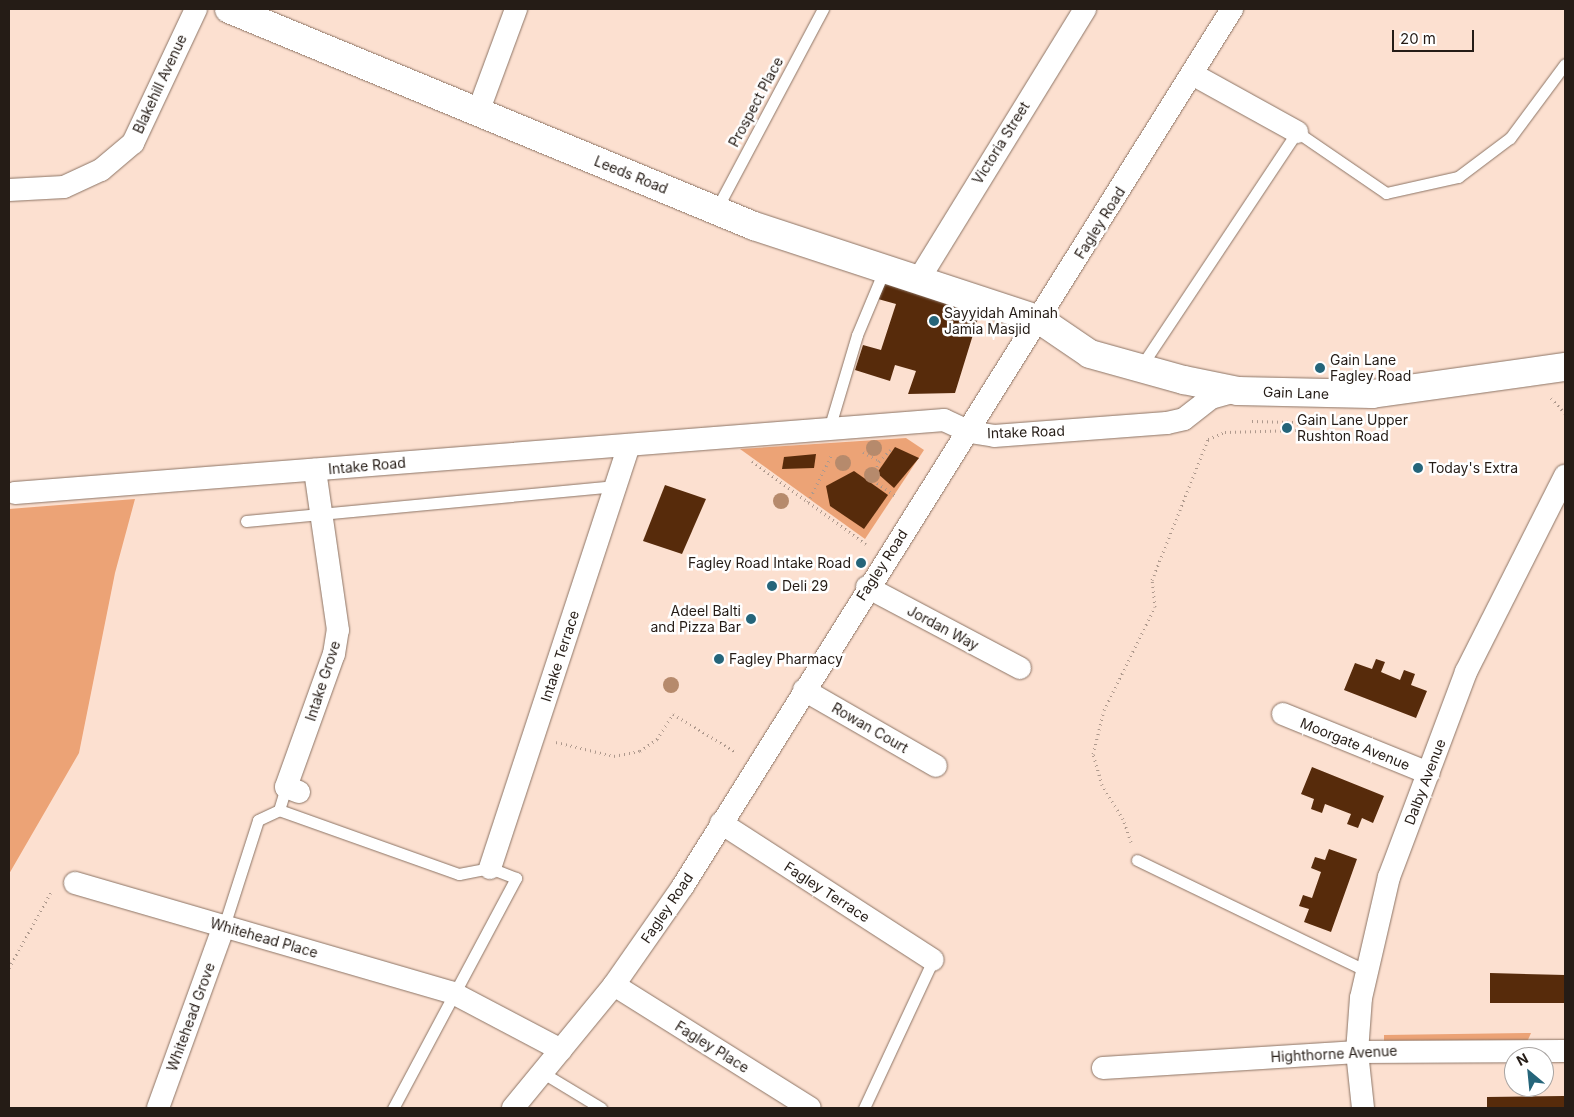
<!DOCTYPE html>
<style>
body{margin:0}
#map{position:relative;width:1574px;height:1117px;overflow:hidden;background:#fce0d0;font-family:Inter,sans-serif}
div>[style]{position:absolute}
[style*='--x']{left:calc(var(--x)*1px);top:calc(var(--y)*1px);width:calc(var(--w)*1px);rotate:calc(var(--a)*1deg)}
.green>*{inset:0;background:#eca376}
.building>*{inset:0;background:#572b0b}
.path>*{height:3px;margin-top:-1.5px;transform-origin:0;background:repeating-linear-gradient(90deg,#ae998d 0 1px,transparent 0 5px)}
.roads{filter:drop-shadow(0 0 1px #8c7465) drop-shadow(0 0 1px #8c7465)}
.service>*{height:11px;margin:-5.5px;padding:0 5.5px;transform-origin:5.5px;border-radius:5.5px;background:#fff}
.minor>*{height:22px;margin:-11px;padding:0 11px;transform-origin:11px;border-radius:11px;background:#fff}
.tertiary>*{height:28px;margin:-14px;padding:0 14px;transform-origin:14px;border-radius:14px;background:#fff}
.trees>*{width:16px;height:16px;margin:-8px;border-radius:50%;background:#b68a6c}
.dots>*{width:14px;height:14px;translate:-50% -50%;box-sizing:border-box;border:2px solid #fff;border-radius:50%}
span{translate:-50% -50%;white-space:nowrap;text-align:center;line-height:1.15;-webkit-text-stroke:5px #fff;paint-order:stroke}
.street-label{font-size:14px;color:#251c16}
.poi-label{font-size:14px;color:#251c16}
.left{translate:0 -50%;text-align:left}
.right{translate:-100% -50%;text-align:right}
.frame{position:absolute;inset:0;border:10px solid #251c16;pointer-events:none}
.north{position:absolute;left:1504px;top:1047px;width:50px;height:50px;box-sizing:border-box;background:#fff;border:1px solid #a8a4a2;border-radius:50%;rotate:332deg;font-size:14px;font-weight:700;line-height:20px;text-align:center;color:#251c16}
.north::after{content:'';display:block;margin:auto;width:18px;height:22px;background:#25657a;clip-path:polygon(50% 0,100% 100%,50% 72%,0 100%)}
.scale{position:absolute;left:1392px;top:30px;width:82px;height:22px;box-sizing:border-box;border:2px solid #251c16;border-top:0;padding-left:6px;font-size:15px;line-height:18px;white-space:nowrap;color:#251c16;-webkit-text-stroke:4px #fff;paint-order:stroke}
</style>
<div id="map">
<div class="green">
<div style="clip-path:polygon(906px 438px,924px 450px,865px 539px,740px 449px)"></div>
<div style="clip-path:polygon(135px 499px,115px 573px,79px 753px,9px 874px,9px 509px)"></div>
<div style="clip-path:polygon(1531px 1033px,1527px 1042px,1384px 1041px,1384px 1035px)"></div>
</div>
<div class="building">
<div style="clip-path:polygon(887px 280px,980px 312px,955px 393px,908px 394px,916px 371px,895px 365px,890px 381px,855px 370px,863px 345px,881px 350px,896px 304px,878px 299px)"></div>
<div style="clip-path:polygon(895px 447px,919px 458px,894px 488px,877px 473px)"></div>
<div style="clip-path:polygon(816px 454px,814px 468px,782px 469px,784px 457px)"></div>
<div style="clip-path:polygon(854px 471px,888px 495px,864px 529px,830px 506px,826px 486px)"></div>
<div style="clip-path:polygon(665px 485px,706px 499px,682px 554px,643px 541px)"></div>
<div style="clip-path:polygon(1376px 659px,1385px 662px,1381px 672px,1400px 680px,1404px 670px,1415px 674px,1411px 685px,1427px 691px,1416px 718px,1344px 690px,1355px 663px,1372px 669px)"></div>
<div style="clip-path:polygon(1312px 767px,1384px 796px,1373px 823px,1362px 818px,1358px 828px,1347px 824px,1351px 814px,1325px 804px,1322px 813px,1311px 809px,1314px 799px,1301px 794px)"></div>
<div style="clip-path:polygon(1329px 849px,1357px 859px,1331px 932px,1304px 922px,1309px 909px,1299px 906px,1303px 895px,1312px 898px,1321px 872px,1311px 868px,1315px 857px,1325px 860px)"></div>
<div style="clip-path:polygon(1490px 973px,1565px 975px,1565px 1003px,1490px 1003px)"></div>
<div style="clip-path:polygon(1564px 1096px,1565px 1108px,1487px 1108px,1487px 1097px)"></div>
</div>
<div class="path">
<div style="--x:1551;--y:398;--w:21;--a:47"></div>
<div style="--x:1252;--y:421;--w:43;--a:1.3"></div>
<div style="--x:863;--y:452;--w:18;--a:29"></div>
<div style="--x:879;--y:461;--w:16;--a:-45"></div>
<div style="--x:752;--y:461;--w:141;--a:36.1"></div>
<div style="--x:879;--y:461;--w:20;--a:108"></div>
<div style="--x:873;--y:480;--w:29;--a:35"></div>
<div style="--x:808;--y:502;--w:54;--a:-63.4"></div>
<div style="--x:556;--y:742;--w:60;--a:13.6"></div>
<div style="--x:614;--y:756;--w:26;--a:-11"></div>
<div style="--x:640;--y:751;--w:21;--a:-35"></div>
<div style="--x:657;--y:739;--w:30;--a:-57"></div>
<div style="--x:673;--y:714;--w:74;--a:31.1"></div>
<div style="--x:1131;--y:842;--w:24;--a:-109"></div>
<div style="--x:1123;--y:819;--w:40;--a:-122"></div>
<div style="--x:1102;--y:785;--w:32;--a:-106"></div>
<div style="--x:1093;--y:754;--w:45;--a:-76"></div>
<div style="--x:1104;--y:710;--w:115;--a:-63.7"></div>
<div style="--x:1155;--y:607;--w:27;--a:-96"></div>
<div style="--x:1152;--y:580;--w:152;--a:-68.3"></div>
<div style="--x:1208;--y:439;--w:18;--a:-22"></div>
<div style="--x:1225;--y:432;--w:74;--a:-1.5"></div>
<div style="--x:1299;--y:430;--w:11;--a:-95"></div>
<div style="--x:9;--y:968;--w:87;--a:-61.1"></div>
</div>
<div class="roads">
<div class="service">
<div style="--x:716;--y:210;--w:228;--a:-62"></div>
<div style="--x:1140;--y:368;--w:283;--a:-56.4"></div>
<div style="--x:1297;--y:132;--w:108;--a:34.4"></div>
<div style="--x:1386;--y:193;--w:74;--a:-12.5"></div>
<div style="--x:1458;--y:177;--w:65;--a:-36.9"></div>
<div style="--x:1510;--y:138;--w:92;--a:-53.4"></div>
<div style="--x:829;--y:429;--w:98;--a:-73.4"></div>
<div style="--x:857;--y:335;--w:73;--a:-67.3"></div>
<div style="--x:246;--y:521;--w:374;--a:-5.4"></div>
<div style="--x:279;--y:810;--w:191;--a:19.6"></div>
<div style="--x:459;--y:874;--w:32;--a:-11"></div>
<div style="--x:490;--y:868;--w:28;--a:21"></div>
<div style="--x:516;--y:878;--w:261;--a:118.1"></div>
<div style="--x:1137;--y:860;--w:253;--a:25.8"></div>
<div style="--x:224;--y:926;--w:111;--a:-72.2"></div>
<div style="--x:258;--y:820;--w:23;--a:-25"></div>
<div style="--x:279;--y:810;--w:24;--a:-73"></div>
<div style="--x:543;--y:1073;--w:68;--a:31.1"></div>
<div style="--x:864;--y:1108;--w:163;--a:-65"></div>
</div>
<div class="minor">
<div style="--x:1192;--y:74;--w:120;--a:28.9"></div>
<div style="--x:478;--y:112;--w:110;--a:-69.7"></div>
<div style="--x:9;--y:190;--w:55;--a:-3.1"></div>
<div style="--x:64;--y:187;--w:41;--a:-24.7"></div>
<div style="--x:101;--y:170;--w:42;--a:-40.2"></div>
<div style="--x:133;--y:143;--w:148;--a:-64.8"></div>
<div style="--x:919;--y:279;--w:317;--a:-58.4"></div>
<div style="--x:15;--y:493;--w:932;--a:-4.49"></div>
<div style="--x:944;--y:420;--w:29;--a:25"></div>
<div style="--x:970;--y:432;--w:24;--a:9"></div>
<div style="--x:994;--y:436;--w:173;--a:-4.3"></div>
<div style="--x:1167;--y:423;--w:17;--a:-13"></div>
<div style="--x:1184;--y:419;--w:34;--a:-38"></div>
<div style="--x:1211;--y:398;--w:26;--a:-16"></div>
<div style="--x:867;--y:587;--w:173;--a:27.9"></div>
<div style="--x:804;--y:690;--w:152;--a:29.9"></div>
<div style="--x:1283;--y:714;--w:157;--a:22.1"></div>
<div style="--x:299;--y:792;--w:14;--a:-159"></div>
<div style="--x:286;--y:787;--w:141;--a:-70.2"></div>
<div style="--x:334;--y:654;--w:24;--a:-81"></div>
<div style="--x:338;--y:630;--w:162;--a:-98.2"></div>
<div style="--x:721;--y:823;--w:252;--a:32.9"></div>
<div style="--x:490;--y:868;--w:445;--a:-71.8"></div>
<div style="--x:75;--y:883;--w:394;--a:16.2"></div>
<div style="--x:453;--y:993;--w:122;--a:27.8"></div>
<div style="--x:614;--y:985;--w:231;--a:32.1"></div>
<div style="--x:1103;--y:1068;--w:255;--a:-3.6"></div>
<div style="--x:1357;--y:1052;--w:208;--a:-0.3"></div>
<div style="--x:158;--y:1108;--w:194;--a:-70.1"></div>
<div style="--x:513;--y:1108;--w:159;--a:-50.6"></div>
<div style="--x:614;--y:985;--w:121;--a:-55.1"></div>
<div style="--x:683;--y:886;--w:1035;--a:-57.95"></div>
<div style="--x:1363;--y:1108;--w:56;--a:-96.1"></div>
<div style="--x:1357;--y:1052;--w:54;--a:-85.8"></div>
<div style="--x:1361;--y:998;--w:124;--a:-77"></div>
<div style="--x:1389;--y:877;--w:219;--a:-69.4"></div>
<div style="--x:1466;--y:672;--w:220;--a:-63.2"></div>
</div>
<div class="tertiary">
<div style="--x:229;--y:9;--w:568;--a:22.46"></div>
<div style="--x:754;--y:226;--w:301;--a:18.2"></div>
<div style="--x:1040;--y:320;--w:60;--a:34.2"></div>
<div style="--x:1090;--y:354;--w:98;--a:15.5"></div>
<div style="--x:1184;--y:380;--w:55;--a:11.5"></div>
<div style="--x:1238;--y:391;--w:134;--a:1.3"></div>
<div style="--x:1372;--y:394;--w:195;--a:-8"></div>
</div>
</div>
<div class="trees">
<div style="left:874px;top:448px"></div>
<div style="left:843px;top:463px"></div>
<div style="left:872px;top:475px"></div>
<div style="left:781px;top:501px"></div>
<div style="left:671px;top:685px"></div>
</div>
<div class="dots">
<div style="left:934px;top:321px;background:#25657a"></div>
<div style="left:1320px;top:368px;background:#25657a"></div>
<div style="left:1287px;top:428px;background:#25657a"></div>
<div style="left:1418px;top:468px;background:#25657a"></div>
<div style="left:861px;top:563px;background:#25657a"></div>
<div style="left:772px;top:586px;background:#25657a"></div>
<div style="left:751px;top:619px;background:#25657a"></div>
<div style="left:719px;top:659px;background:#25657a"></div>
</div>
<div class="street-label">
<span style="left:160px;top:84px;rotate:-65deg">Blakehill Avenue</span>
<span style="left:756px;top:102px;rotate:-62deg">Prospect Place</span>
<span style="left:1001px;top:143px;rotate:-58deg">Victoria Street</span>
<span style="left:631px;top:175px;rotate:22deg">Leeds Road</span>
<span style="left:1100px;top:223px;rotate:-58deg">Fagley Road</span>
<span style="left:1296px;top:393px;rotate:2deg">Gain Lane</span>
<span style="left:1026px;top:432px;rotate:-2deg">Intake Road</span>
<span style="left:367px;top:466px;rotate:-5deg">Intake Road</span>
<span style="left:882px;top:565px;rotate:-57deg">Fagley Road</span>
<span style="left:943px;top:628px;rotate:28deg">Jordan Way</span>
<span style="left:560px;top:656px;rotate:-72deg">Intake Terrace</span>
<span style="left:323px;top:681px;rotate:-72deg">Intake Grove</span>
<span style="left:870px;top:728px;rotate:30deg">Rowan Court</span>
<span style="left:1355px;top:744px;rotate:22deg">Moorgate Avenue</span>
<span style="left:1425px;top:782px;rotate:-69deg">Dalby Avenue</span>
<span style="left:827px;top:892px;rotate:33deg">Fagley Terrace</span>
<span style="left:667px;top:908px;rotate:-56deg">Fagley Road</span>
<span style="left:264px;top:938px;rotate:16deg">Whitehead Place</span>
<span style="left:191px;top:1017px;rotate:-70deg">Whitehead Grove</span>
<span style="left:712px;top:1047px;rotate:32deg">Fagley Place</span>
<span style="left:1334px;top:1054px;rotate:-3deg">Highthorne Avenue</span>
</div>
<div class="poi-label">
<span class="left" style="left:944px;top:321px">Sayyidah Aminah<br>Jamia Masjid</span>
<span class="left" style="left:1330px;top:368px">Gain Lane<br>Fagley Road</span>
<span class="left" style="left:1297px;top:428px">Gain Lane Upper<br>Rushton Road</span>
<span class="left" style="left:1428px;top:468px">Today's Extra</span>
<span class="right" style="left:851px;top:563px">Fagley Road Intake Road</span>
<span class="left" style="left:782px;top:586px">Deli 29</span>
<span class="right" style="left:741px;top:619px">Adeel Balti<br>and Pizza Bar</span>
<span class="left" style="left:729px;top:659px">Fagley Pharmacy</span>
</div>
<div class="frame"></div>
<div class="north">N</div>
<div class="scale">20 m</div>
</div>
